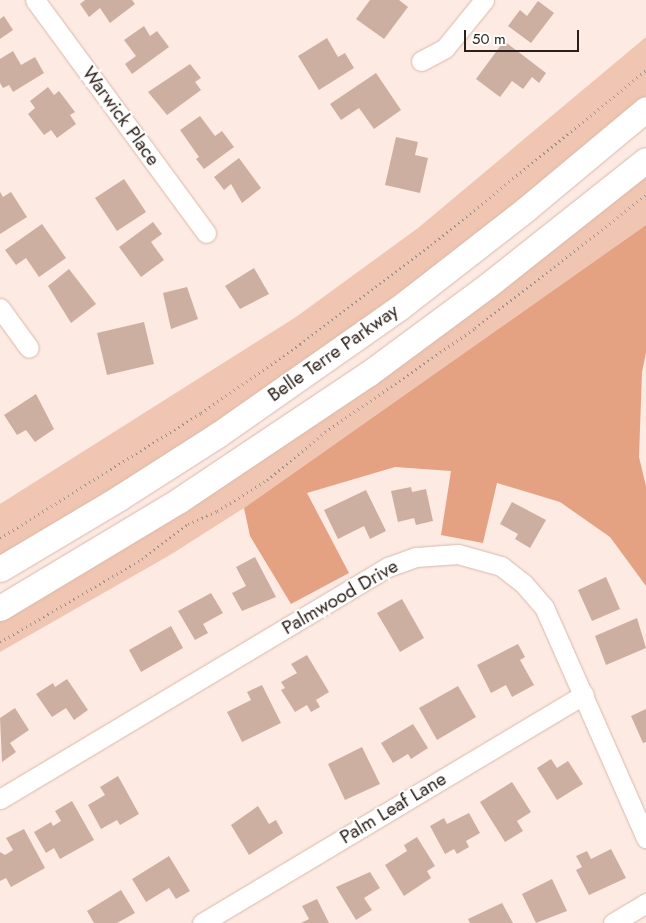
<!DOCTYPE html>
<style>
body{margin:0}
#map{position:relative;width:646px;height:923px;overflow:hidden;background:#fdeae2;font-family:Jost,sans-serif}
div>[style]{position:absolute}
[style*='--x']{left:calc(var(--x)*1px);top:calc(var(--y)*1px);width:calc(var(--w)*1px);rotate:calc(var(--a)*1deg)}
.green>*{inset:0;background:#f0c5b1}
.forest>*{inset:0;background:#e5a282}
.building>*{inset:0;background:#cdafa2}
.path>*{height:2.5px;margin-top:-1.25px;transform-origin:0;background:repeating-linear-gradient(90deg,#a0918a 0 1px,transparent 0 5px)}
.roads{filter:drop-shadow(0 0 1px #d7b9ab) drop-shadow(0 0 1px #d7b9ab)}
.minor>*{height:19px;margin:-9.5px;padding:0 9.5px;transform-origin:9.5px;border-radius:9.5px;background:#fff}
.major>*{height:25px;margin:-12.5px;padding:0 12.5px;transform-origin:12.5px;border-radius:12.5px;background:#fff}
span{translate:-50% -50%;white-space:nowrap;text-align:center;line-height:1.15;-webkit-text-stroke:4px #fff;paint-order:stroke}
.street-label{font-size:19px;color:#2a1f1a}
.scale{position:absolute;left:464px;top:30px;width:115px;height:22px;box-sizing:border-box;border:2px solid #2a1f1a;border-top:0;padding-left:6px;font-size:15px;line-height:18px;white-space:nowrap;color:#2a1f1a;-webkit-text-stroke:4px #fff;paint-order:stroke}
</style>
<div id="map">
<div class="green">
<div style="clip-path:polygon(646px 37px,646px 98px,512px 209px,264px 392px,0 559px,0 504px,296px 317px,418px 228px)"></div>
<div style="clip-path:polygon(646px 171px,646px 225px,244px 508px,170px 555px,0 652px,0 617px)"></div>
</div>
<div class="forest">
<div style="clip-path:polygon(646px 225px,646px 353px,642px 372px,639px 457px,646px 486px,646px 586px,610px 537px,560px 502px,497px 483px,483px 543px,441px 535px,451px 471px,395px 467px,307px 493px,349px 573px,291px 604px,250px 536px,244px 508px)"></div>
</div>
<div class="building">
<div style="clip-path:polygon(85px 0,132px 0,135px 4px,110px 23px,100px 8px,89px 17px,80px 4px)"></div>
<div style="clip-path:polygon(370px 0,399px 0,408px 7px,384px 39px,356px 19px)"></div>
<div style="clip-path:polygon(538px 1px,554px 13px,531px 43px,508px 26px,520px 10px,527px 16px)"></div>
<div style="clip-path:polygon(4px 16px,13px 30px,0 39px,0 19px)"></div>
<div style="clip-path:polygon(144px 26px,150px 36px,157px 31px,169px 47px,132px 74px,125px 64px,136px 56px,124px 40px)"></div>
<div style="clip-path:polygon(327px 38px,338px 57px,345px 53px,354px 68px,319px 90px,298px 56px)"></div>
<div style="clip-path:polygon(504px 41px,546px 73px,539px 83px,532px 77px,523px 89px,512px 81px,500px 97px,476px 79px)"></div>
<div style="clip-path:polygon(13px 51px,21px 65px,35px 57px,44px 73px,13px 92px,9px 85px,3px 88px,0 83px,0 59px)"></div>
<div style="clip-path:polygon(190px 64px,201px 78px,195px 82px,201px 90px,167px 115px,148px 92px)"></div>
<div style="clip-path:polygon(376px 73px,401px 110px,374px 129px,359px 108px,341px 120px,330px 104px)"></div>
<div style="clip-path:polygon(48px 87px,54px 95px,59px 91px,75px 112px,70px 115px,76px 124px,57px 138px,51px 130px,44px 135px,28px 114px,35px 108px,30px 101px)"></div>
<div style="clip-path:polygon(200px 116px,215px 136px,222px 131px,234px 147px,204px 169px,196px 159px,199px 157px,180px 130px)"></div>
<div style="clip-path:polygon(396px 137px,418px 142px,415px 155px,428px 158px,420px 193px,385px 185px)"></div>
<div style="clip-path:polygon(239px 158px,261px 188px,242px 203px,231px 184px,224px 190px,214px 177px)"></div>
<div style="clip-path:polygon(124px 179px,146px 212px,117px 231px,95px 198px)"></div>
<div style="clip-path:polygon(0 192px,3px 197px,11px 192px,27px 217px,0 234px)"></div>
<div style="clip-path:polygon(153px 222px,162px 234px,151px 242px,164px 260px,141px 277px,119px 247px)"></div>
<div style="clip-path:polygon(42px 224px,66px 258px,39px 277px,26px 258px,16px 265px,5px 250px)"></div>
<div style="clip-path:polygon(254px 268px,269px 294px,240px 309px,225px 286px)"></div>
<div style="clip-path:polygon(69px 269px,96px 304px,71px 323px,48px 286px)"></div>
<div style="clip-path:polygon(187px 287px,198px 319px,171px 329px,163px 293px)"></div>
<div style="clip-path:polygon(144px 322px,154px 364px,107px 375px,97px 333px)"></div>
<div style="clip-path:polygon(36px 394px,54px 429px,35px 442px,26px 430px,17px 435px,4px 415px)"></div>
<div style="clip-path:polygon(411px 487px,412px 492px,426px 489px,433px 521px,416px 525px,414px 518px,398px 522px,391px 491px)"></div>
<div style="clip-path:polygon(366px 490px,386px 531px,370px 539px,364px 526px,338px 539px,324px 510px)"></div>
<div style="clip-path:polygon(512px 502px,546px 520px,530px 548px,515px 539px,518px 534px,500px 524px)"></div>
<div style="clip-path:polygon(255px 557px,276px 597px,242px 611px,232px 593px,246px 586px,236px 567px)"></div>
<div style="clip-path:polygon(606px 577px,620px 609px,592px 621px,578px 590px)"></div>
<div style="clip-path:polygon(211px 593px,223px 613px,203px 624px,208px 633px,195px 640px,178px 611px)"></div>
<div style="clip-path:polygon(402px 599px,424px 638px,400px 652px,377px 613px)"></div>
<div style="clip-path:polygon(637px 618px,646px 648px,606px 665px,595px 636px)"></div>
<div style="clip-path:polygon(171px 626px,183px 648px,141px 672px,129px 650px)"></div>
<div style="clip-path:polygon(518px 644px,525px 657px,520px 660px,534px 685px,512px 697px,506px 685px,491px 693px,477px 665px)"></div>
<div style="clip-path:polygon(307px 655px,329px 692px,316px 700px,320px 707px,311px 712px,307px 705px,295px 712px,281px 690px,285px 688px,281px 682px,297px 673px,291px 664px)"></div>
<div style="clip-path:polygon(67px 679px,88px 710px,74px 720px,66px 708px,52px 717px,36px 694px,53px 683px,55px 687px)"></div>
<div style="clip-path:polygon(262px 685px,281px 723px,242px 742px,227px 712px,251px 700px,247px 692px)"></div>
<div style="clip-path:polygon(458px 686px,476px 717px,437px 740px,419px 708px)"></div>
<div style="clip-path:polygon(15px 708px,29px 730px,10px 743px,16px 752px,2px 762px,0 718px)"></div>
<div style="clip-path:polygon(646px 709px,646px 742px,643px 743px,631px 716px)"></div>
<div style="clip-path:polygon(413px 724px,428px 748px,411px 759px,408px 754px,393px 763px,381px 743px)"></div>
<div style="clip-path:polygon(362px 747px,380px 784px,345px 800px,328px 764px)"></div>
<div style="clip-path:polygon(551px 759px,557px 768px,568px 761px,583px 784px,557px 800px,537px 768px)"></div>
<div style="clip-path:polygon(118px 776px,139px 814px,120px 825px,117px 820px,101px 829px,88px 805px,105px 795px,100px 787px)"></div>
<div style="clip-path:polygon(512px 782px,531px 812px,517px 821px,523px 831px,505px 842px,480px 802px)"></div>
<div style="clip-path:polygon(72px 801px,94px 840px,60px 859px,54px 848px,46px 853px,34px 832px,51px 822px,53px 826px,61px 821px,55px 811px)"></div>
<div style="clip-path:polygon(258px 806px,269px 824px,276px 820px,283px 833px,249px 855px,231px 825px)"></div>
<div style="clip-path:polygon(469px 813px,480px 833px,466px 841px,469px 847px,457px 854px,454px 849px,445px 854px,430px 826px,444px 818px,447px 824px)"></div>
<div style="clip-path:polygon(24px 829px,45px 868px,11px 887px,6px 878px,0 881px,0 852px,5px 855px,13px 850px,6px 838px)"></div>
<div style="clip-path:polygon(417px 837px,435px 866px,427px 871px,431px 878px,404px 896px,385px 865px,407px 851px,404px 845px)"></div>
<div style="clip-path:polygon(611px 849px,626px 878px,589px 895px,576px 870px,582px 867px,576px 856px,587px 851px,591px 859px)"></div>
<div style="clip-path:polygon(169px 856px,190px 891px,176px 899px,169px 888px,146px 902px,132px 879px)"></div>
<div style="clip-path:polygon(370px 872px,380px 888px,364px 898px,372px 910px,356px 920px,336px 887px)"></div>
<div style="clip-path:polygon(552px 879px,567px 911px,536px 923px,522px 894px)"></div>
<div style="clip-path:polygon(121px 890px,135px 913px,117px 923px,94px 923px,87px 911px)"></div>
<div style="clip-path:polygon(317px 899px,329px 923px,301px 923px,309px 919px,302px 906px)"></div>
<div style="clip-path:polygon(502px 903px,513px 923px,470px 923px,468px 919px)"></div>
</div>
<div class="path">
<div style="--x:0;--y:538;--w:237;--a:-31.9"></div>
<div style="--x:201;--y:413;--w:121;--a:-34.9"></div>
<div style="--x:300;--y:344;--w:164;--a:-37.1"></div>
<div style="--x:431;--y:245;--w:277;--a:-39.1"></div>
<div style="--x:0;--y:642;--w:164;--a:-30.3"></div>
<div style="--x:142;--y:559;--w:58;--a:-37.3"></div>
<div style="--x:188;--y:524;--w:32;--a:-24"></div>
<div style="--x:217;--y:511;--w:59;--a:-31.8"></div>
<div style="--x:267;--y:480;--w:75;--a:-39.6"></div>
<div style="--x:325;--y:432;--w:183;--a:-34.7"></div>
<div style="--x:475;--y:328;--w:217;--a:-37.9"></div>
</div>
<div class="roads">
<div class="minor">
<div style="--x:35;--y:0;--w:289;--a:53.7"></div>
<div style="--x:421;--y:61;--w:27;--a:-28"></div>
<div style="--x:445;--y:48;--w:62;--a:-50.9"></div>
<div style="--x:0;--y:308;--w:49;--a:54.1"></div>
<div style="--x:0;--y:799;--w:452;--a:-30.9"></div>
<div style="--x:388;--y:567;--w:30;--a:-20"></div>
<div style="--x:416;--y:557;--w:42;--a:-4.1"></div>
<div style="--x:458;--y:554;--w:45;--a:15.6"></div>
<div style="--x:501;--y:566;--w:28;--a:38"></div>
<div style="--x:523;--y:583;--w:32;--a:49"></div>
<div style="--x:544;--y:607;--w:253;--a:66.2"></div>
<div style="--x:202;--y:923;--w:445;--a:-30.9"></div>
<div style="--x:613;--y:923;--w:39;--a:-31"></div>
</div>
<div class="major">
<div style="--x:0;--y:569;--w:139;--a:-30.8"></div>
<div style="--x:119;--y:498;--w:119;--a:-32.6"></div>
<div style="--x:219;--y:434;--w:220;--a:-35"></div>
<div style="--x:399;--y:308;--w:161;--a:-37.9"></div>
<div style="--x:526;--y:209;--w:156;--a:-39.8"></div>
<div style="--x:0;--y:608;--w:208;--a:-31"></div>
<div style="--x:178;--y:501;--w:229;--a:-33.8"></div>
<div style="--x:368;--y:374;--w:148;--a:-36.5"></div>
<div style="--x:487;--y:286;--w:203;--a:-38.4"></div>
</div>
</div>
<div class="street-label">
<span style="left:121px;top:116px;rotate:54deg">Warwick Place</span>
<span style="left:333px;top:353px;rotate:-35deg">Belle Terre Parkway</span>
<span style="left:340px;top:597px;rotate:-30deg">Palmwood Drive</span>
<span style="left:393px;top:808px;rotate:-31deg">Palm Leaf Lane</span>
</div>
<div class="scale">50 m</div>
</div>
